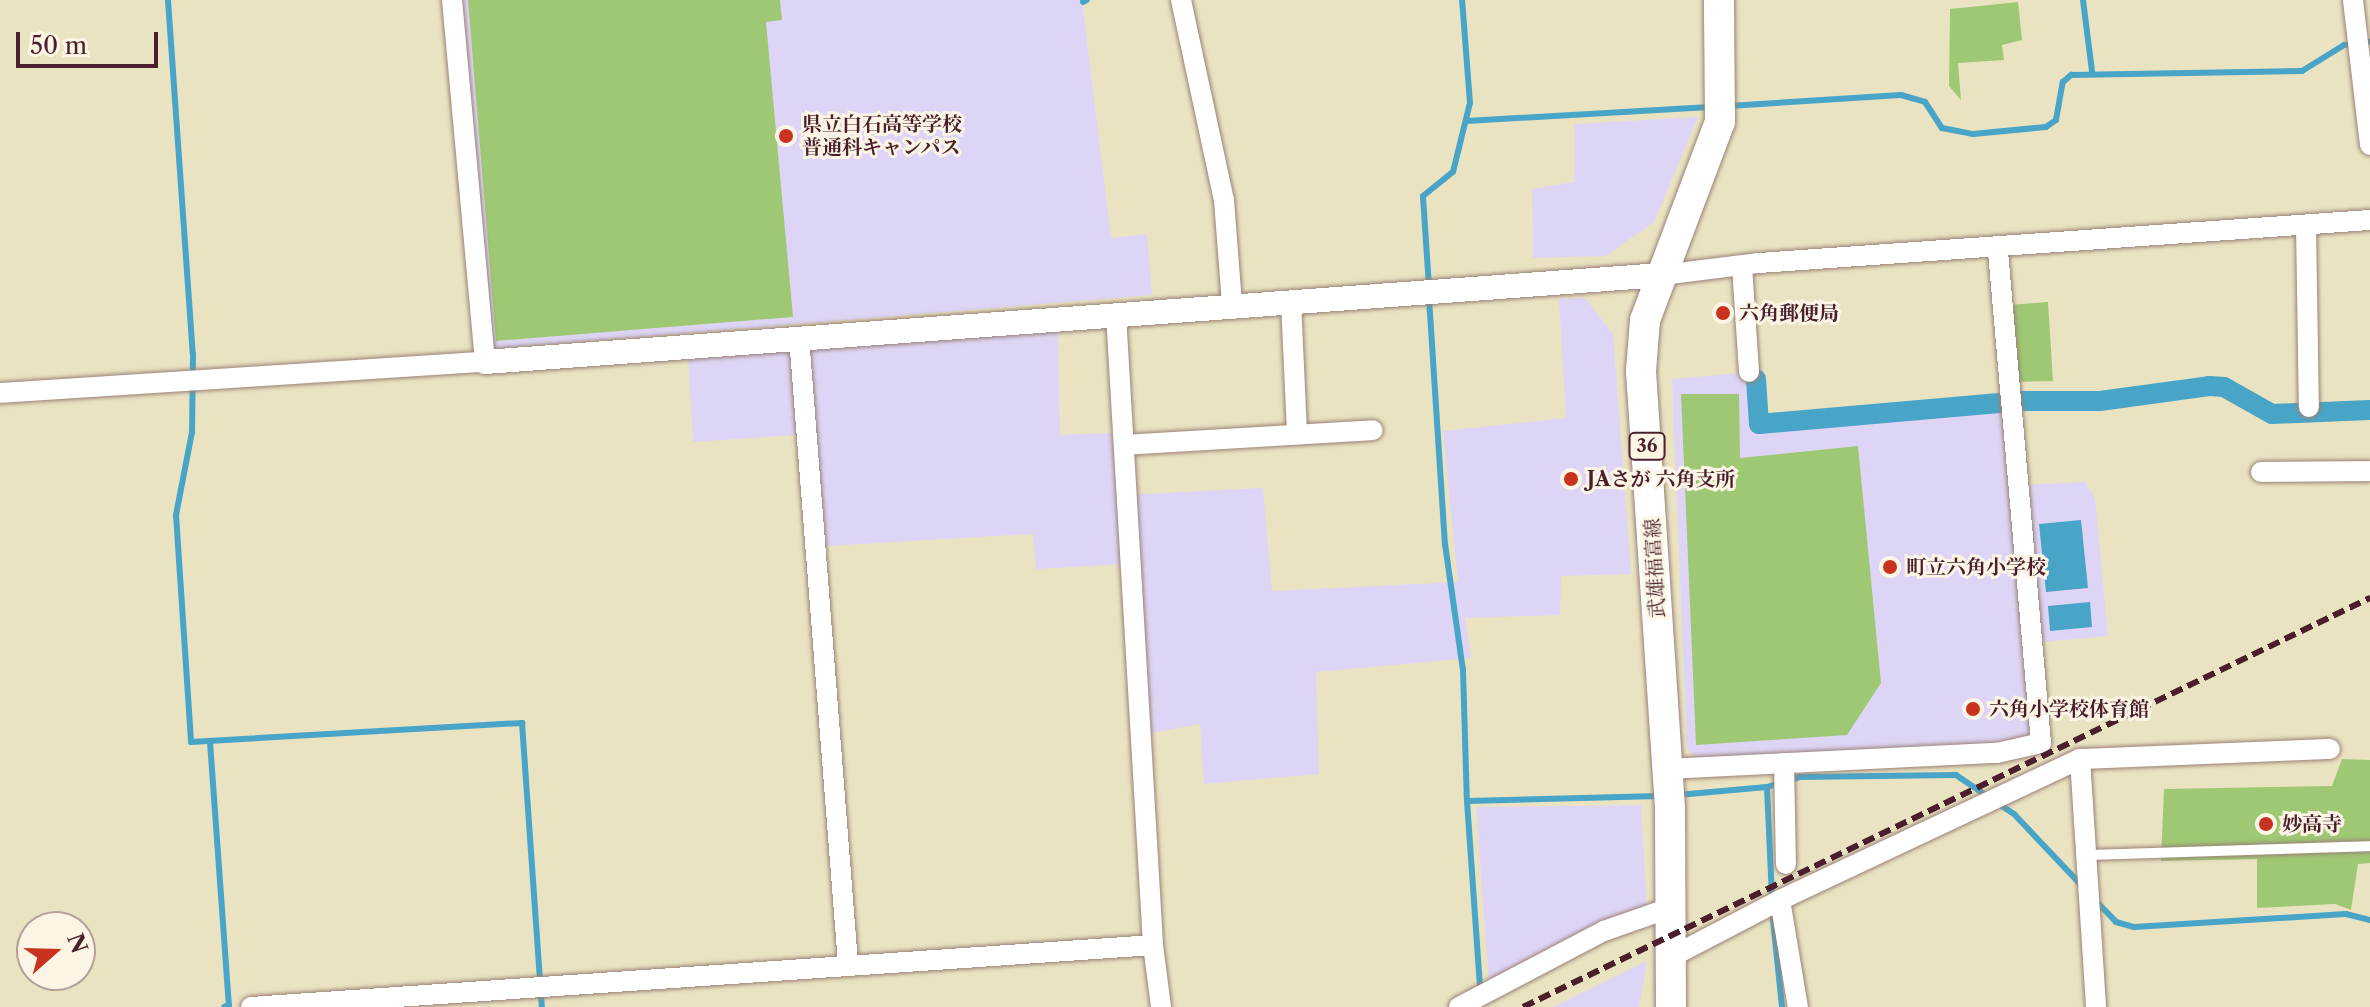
<!DOCTYPE html>
<meta charset="utf-8">
<style>
body{margin:0}
#map{position:relative;width:2370px;height:1007px;overflow:hidden;background:#eae3c2;font-family:"Libre Caslon Text","Noto Serif JP",serif}
div>[style]{position:absolute}
[style*='--x']{left:calc(var(--x)*1px);top:calc(var(--y)*1px);width:calc(var(--w)*1px);rotate:calc(var(--a)*1deg)}
.built>*{inset:0;background:#ded5f6}
.green>*{inset:0;background:#9fc874}
.water>*{inset:0;background:#49a5c7}
.stream>*{height:6px;margin:-3px;padding:0 3px;transform-origin:3px;border-radius:3px;background:#49a5c7}
.canal>*{height:20px;margin:-10px;padding:0 10px;transform-origin:10px;border-radius:10px;background:#49a5c7}
.roads{filter:drop-shadow(0 0 2px #9a8176) drop-shadow(0 0 2px #9a8176)}
.service>*{height:10px;margin:-5px;padding:0 5px;transform-origin:5px;border-radius:5px;background:#fff}
.minor>*{height:20px;margin:-10px;padding:0 10px;transform-origin:10px;border-radius:10px;background:#fff}
.tertiary>*{height:24px;margin:-12px;padding:0 12px;transform-origin:12px;border-radius:12px;background:#fff}
.primary>*{height:30px;margin:-15px;padding:0 15px;transform-origin:15px;border-radius:15px;background:#fff}
.rail>*{height:6px;margin-top:-3px;transform-origin:0;background:repeating-linear-gradient(90deg,#4a1f2b 0 12px,transparent 0 18px)}
.dots>*{width:22px;height:22px;translate:-50% -50%;box-sizing:border-box;border:4px solid #fcf5e5;border-radius:50%}
span{translate:-50% -50%;white-space:nowrap;text-align:center;line-height:1.15;-webkit-text-stroke:6px #fcf5e5;paint-order:stroke}
.shield-label span{padding:2px 6px;background:#fcf5e5;border:2px solid;border-radius:6px;-webkit-text-stroke-width:0}
.shield-label{font-size:18px;color:#4a1f2b;font-weight:700}
.poi-label{font-size:20px;color:#4a1f2b;font-weight:700}
.left{translate:0 -50%;text-align:left}
.street-label{font-size:20px;color:#4a1f2b}
.north{position:absolute;left:16px;top:911px;width:80px;height:80px;box-sizing:border-box;background:#fcf5e5;border:2px solid #b59f9b;border-radius:50%;rotate:70deg;font-size:22px;font-weight:700;line-height:32px;text-align:center;color:#4a1f2b}
.north::after{content:'';display:block;margin:auto;width:28px;height:36px;background:#c8321e;clip-path:polygon(50% 0,100% 100%,50% 72%,0 100%)}
.scale{position:absolute;left:16px;top:32px;width:142px;height:36px;box-sizing:border-box;border:4px solid #4a1f2b;border-top:0;padding-left:10px;font-size:24px;line-height:28px;white-space:nowrap;color:#4a1f2b;-webkit-text-stroke:6px #fcf5e5;paint-order:stroke}
</style>
<div id="map">
<div class="built">
<div style="clip-path:polygon(461px 0,1082px 0,1111px 238px,1147px 234px,1152px 295px,490px 349px)"></div>
<div style="clip-path:polygon(1698px 117px,1654px 222px,1606px 256px,1533px 258px,1532px 189px,1574px 182px,1575px 124px)"></div>
<div style="clip-path:polygon(1585px 298px,1613px 334px,1631px 574px,1561px 576px,1560px 615px,1465px 618px,1471px 658px,1316px 672px,1319px 774px,1204px 784px,1200px 724px,1136px 736px,1126px 564px,1036px 569px,1033px 534px,807px 547px,797px 435px,693px 442px,688px 355px,1058px 327px,1060px 435px,1118px 433px,1122px 495px,1263px 488px,1272px 591px,1458px 582px,1443px 431px,1566px 418px,1559px 299px)"></div>
<div style="clip-path:polygon(1752px 372px,1757px 427px,2010px 407px,2017px 485px,2085px 482px,2095px 498px,2108px 636px,2028px 643px,2035px 737px,1998px 745px,1697px 758px,1687px 749px,1672px 379px)"></div>
<div style="clip-path:polygon(1641px 805px,1647px 911px,1489px 982px,1476px 807px)"></div>
<div style="clip-path:polygon(1647px 961px,1639px 1007px,1553px 1007px)"></div>
</div>
<div class="green">
<div style="clip-path:polygon(468px 0,780px 0,782px 20px,766px 22px,793px 317px,496px 341px)"></div>
<div style="clip-path:polygon(2018px 2px,2022px 40px,2002px 45px,2004px 60px,1958px 63px,1961px 100px,1949px 86px,1950px 9px)"></div>
<div style="clip-path:polygon(2048px 302px,2053px 381px,2015px 382px,2010px 305px)"></div>
<div style="clip-path:polygon(1681px 394px,1739px 394px,1740px 458px,1858px 446px,1881px 683px,1847px 735px,1696px 745px)"></div>
<div style="clip-path:polygon(2342px 759px,2370px 760px,2370px 863px,2358px 864px,2351px 910px,2335px 904px,2257px 908px,2257px 859px,2161px 861px,2164px 789px,2332px 786px)"></div>
</div>
<div class="water">
<div style="clip-path:polygon(2081px 520px,2088px 588px,2046px 592px,2039px 524px)"></div>
<div style="clip-path:polygon(2090px 602px,2092px 627px,2050px 631px,2048px 606px)"></div>
</div>
<div class="stream">
<div style="--x:168;--y:0;--w:355;--a:86"></div>
<div style="--x:193;--y:354;--w:78;--a:90.7"></div>
<div style="--x:192;--y:432;--w:85;--a:100.9"></div>
<div style="--x:176;--y:515;--w:227;--a:86.2"></div>
<div style="--x:191;--y:742;--w:332;--a:-3.3"></div>
<div style="--x:522;--y:723;--w:285;--a:86"></div>
<div style="--x:2083;--y:0;--w:72;--a:82.8"></div>
<div style="--x:1083;--y:2;--w:4;--a:-27"></div>
<div style="--x:1729;--y:106;--w:172;--a:-3.7"></div>
<div style="--x:1901;--y:95;--w:25;--a:16"></div>
<div style="--x:1925;--y:102;--w:31;--a:57"></div>
<div style="--x:1942;--y:128;--w:32;--a:11"></div>
<div style="--x:1973;--y:134;--w:73;--a:-5.5"></div>
<div style="--x:2046;--y:127;--w:12;--a:-35"></div>
<div style="--x:2056;--y:120;--w:39;--a:-80"></div>
<div style="--x:2063;--y:82;--w:11;--a:-41"></div>
<div style="--x:2071;--y:75;--w:231;--a:-1"></div>
<div style="--x:2302;--y:71;--w:49;--a:-31.8"></div>
<div style="--x:2344;--y:45;--w:26;--a:-7"></div>
<div style="--x:1466;--y:121;--w:244;--a:-3.3"></div>
<div style="--x:1429;--y:287;--w:91;--a:-93.8"></div>
<div style="--x:1423;--y:196;--w:38;--a:-39"></div>
<div style="--x:1453;--y:172;--w:71;--a:-76.2"></div>
<div style="--x:1470;--y:103;--w:103;--a:-94.4"></div>
<div style="--x:1429;--y:298;--w:247;--a:86.3"></div>
<div style="--x:1445;--y:544;--w:127;--a:81.9"></div>
<div style="--x:1463;--y:670;--w:131;--a:88.3"></div>
<div style="--x:1467;--y:801;--w:192;--a:-1.5"></div>
<div style="--x:210;--y:742;--w:264;--a:85.9"></div>
<div style="--x:229;--y:1005;--w:5;--a:158"></div>
<div style="--x:1767;--y:787;--w:112;--a:87.4"></div>
<div style="--x:1678;--y:795;--w:89;--a:-5.1"></div>
<div style="--x:1767;--y:787;--w:34;--a:-17"></div>
<div style="--x:1800;--y:777;--w:156;--a:-0.7"></div>
<div style="--x:1956;--y:775;--w:37;--a:34"></div>
<div style="--x:1467;--y:801;--w:188;--a:86"></div>
<div style="--x:1996;--y:802;--w:22;--a:34"></div>
<div style="--x:2014;--y:814;--w:99;--a:46.6"></div>
<div style="--x:2095;--y:900;--w:30;--a:46"></div>
<div style="--x:2116;--y:922;--w:19;--a:16"></div>
<div style="--x:2134;--y:927;--w:212;--a:-3.5"></div>
<div style="--x:2346;--y:914;--w:25;--a:14"></div>
<div style="--x:1772;--y:910;--w:98;--a:84.1"></div>
</div>
<div class="canal">
<div style="--x:1756;--y:379;--w:45;--a:86.2"></div>
<div style="--x:1759;--y:424;--w:264;--a:-5"></div>
<div style="--x:2022;--y:401;--w:78;--a:0"></div>
<div style="--x:2100;--y:401;--w:110;--a:-7.8"></div>
<div style="--x:2209;--y:386;--w:15;--a:4"></div>
<div style="--x:2224;--y:387;--w:55;--a:29.4"></div>
<div style="--x:2272;--y:414;--w:98;--a:-2.3"></div>
</div>
<div class="roads">
<div class="service">
<div style="--x:2086;--y:855;--w:284;--a:-1.8"></div>
</div>
<div class="minor">
<div style="--x:1181;--y:0;--w:205;--a:77.9"></div>
<div style="--x:1224;--y:200;--w:105;--a:85.6"></div>
<div style="--x:2353;--y:0;--w:146;--a:83.3"></div>
<div style="--x:2306;--y:225;--w:182;--a:89.1"></div>
<div style="--x:1742;--y:266;--w:106;--a:86.2"></div>
<div style="--x:1662;--y:275;--w:98;--a:-7.1"></div>
<div style="--x:1759;--y:263;--w:613;--a:-4.03"></div>
<div style="--x:1291;--y:301;--w:132;--a:87.4"></div>
<div style="--x:1116;--y:314;--w:632;--a:86.64"></div>
<div style="--x:1153;--y:945;--w:63;--a:82.6"></div>
<div style="--x:799;--y:337;--w:629;--a:85.53"></div>
<div style="--x:0;--y:393;--w:486;--a:-3.7"></div>
<div style="--x:485;--y:362;--w:364;--a:-95.2"></div>
<div style="--x:1124;--y:445;--w:249;--a:-3.4"></div>
<div style="--x:2261;--y:472;--w:109;--a:-0.5"></div>
<div style="--x:2080;--y:759;--w:249;--a:86.3"></div>
<div style="--x:1784;--y:763;--w:101;--a:88.9"></div>
<div style="--x:1666;--y:769;--w:331;--a:-2.8"></div>
<div style="--x:1997;--y:753;--w:45;--a:-12.8"></div>
<div style="--x:2041;--y:743;--w:495;--a:-95"></div>
<div style="--x:1780;--y:900;--w:109;--a:80.5"></div>
<div style="--x:1673;--y:956;--w:121;--a:-27.6"></div>
<div style="--x:1780;--y:900;--w:331;--a:-25.2"></div>
<div style="--x:2080;--y:759;--w:250;--a:-2.3"></div>
<div style="--x:251;--y:1007;--w:904;--a:-3.93"></div>
<div style="--x:1459;--y:1007;--w:164;--a:-27.7"></div>
<div style="--x:1604;--y:931;--w:72;--a:-19.4"></div>
</div>
<div class="tertiary">
<div style="--x:485;--y:362;--w:1180;--a:-4.23"></div>
</div>
<div class="primary">
<div style="--x:1671;--y:1007;--w:199;--a:-90.3"></div>
<div style="--x:1670;--y:808;--w:438;--a:-93.8"></div>
<div style="--x:1641;--y:371;--w:51;--a:-85.5"></div>
<div style="--x:1645;--y:320;--w:212;--a:-69.3"></div>
<div style="--x:1720;--y:122;--w:122;--a:-90.5"></div>
</div>
</div>
<div class="rail">
<div style="--x:1523;--y:1007;--w:941;--a:-25.78"></div>
</div>
<div class="dots">
<div style="left:786px;top:136px;background:#c8321e"></div>
<div style="left:1723px;top:313px;background:#c8321e"></div>
<div style="left:1571px;top:479px;background:#c8321e"></div>
<div style="left:1890px;top:567px;background:#c8321e"></div>
<div style="left:1973px;top:709px;background:#c8321e"></div>
<div style="left:2266px;top:824px;background:#c8321e"></div>
</div>
<div class="shield-label">
<span style="left:1647px;top:446px">36</span>
</div>
<div class="poi-label">
<span class="left" style="left:802px;top:136px">県立白石高等学校<br>普通科キャンパス</span>
<span class="left" style="left:1739px;top:313px">六角郵便局</span>
<span class="left" style="left:1587px;top:479px">JAさが 六角支所</span>
<span class="left" style="left:1906px;top:567px">町立六角小学校</span>
<span class="left" style="left:1989px;top:709px">六角小学校体育館</span>
<span class="left" style="left:2282px;top:824px">妙高寺</span>
</div>
<div class="street-label">
<span style="left:1655px;top:568px;rotate:-93deg">武雄福富線</span>
</div>
<div class="north">N</div>
<div class="scale">50 m</div>
</div>
